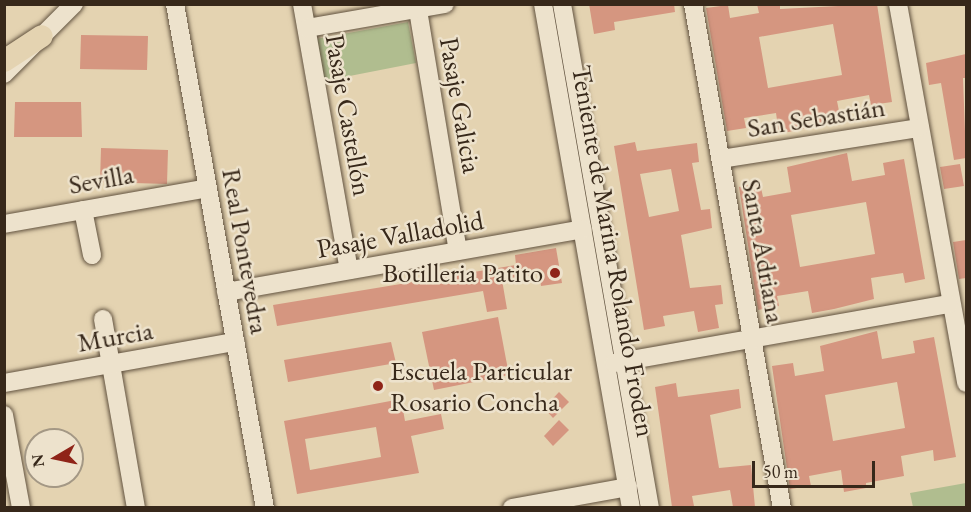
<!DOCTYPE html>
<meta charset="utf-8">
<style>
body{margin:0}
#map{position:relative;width:971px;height:512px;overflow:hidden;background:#e4d3b1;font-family:"EB Garamond",serif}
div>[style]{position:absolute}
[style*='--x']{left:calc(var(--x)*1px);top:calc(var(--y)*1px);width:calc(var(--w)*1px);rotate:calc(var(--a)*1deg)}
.green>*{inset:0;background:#b0bd8f}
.building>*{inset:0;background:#d59680}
.roads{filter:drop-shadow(0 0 2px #625340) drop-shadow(0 0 2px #625340)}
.minor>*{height:18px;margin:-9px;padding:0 9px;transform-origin:9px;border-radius:9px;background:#ede2cc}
.major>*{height:22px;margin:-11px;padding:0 11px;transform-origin:11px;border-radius:11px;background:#e4d3b1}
.dots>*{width:16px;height:16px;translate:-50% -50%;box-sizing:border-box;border:3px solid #ede2cc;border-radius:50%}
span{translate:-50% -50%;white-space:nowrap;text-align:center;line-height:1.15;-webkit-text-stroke:5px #ede2cc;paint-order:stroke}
.street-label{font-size:27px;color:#37281a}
.poi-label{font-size:27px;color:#37281a}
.right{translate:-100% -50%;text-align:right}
.left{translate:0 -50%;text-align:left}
.frame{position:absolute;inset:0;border:6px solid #37281a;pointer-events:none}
.north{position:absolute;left:24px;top:428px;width:60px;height:60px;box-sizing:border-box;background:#ede2cc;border:2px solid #a49885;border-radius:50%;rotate:261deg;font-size:16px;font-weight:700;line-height:24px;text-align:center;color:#37281a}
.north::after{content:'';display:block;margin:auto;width:21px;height:27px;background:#8f2418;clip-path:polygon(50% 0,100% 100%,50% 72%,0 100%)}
.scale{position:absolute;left:752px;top:461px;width:123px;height:27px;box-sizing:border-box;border:3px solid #37281a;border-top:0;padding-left:8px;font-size:18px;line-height:21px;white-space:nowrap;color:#37281a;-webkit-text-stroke:4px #ede2cc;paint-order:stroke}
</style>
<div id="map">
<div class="green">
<div style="clip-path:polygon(408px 22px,416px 63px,324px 81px,316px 39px)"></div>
<div style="clip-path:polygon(966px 483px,966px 507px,913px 507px,910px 493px)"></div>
</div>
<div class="building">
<div style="clip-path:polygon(589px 4px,674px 4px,675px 12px,614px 22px,615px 30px,594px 34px)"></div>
<div style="clip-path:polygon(evenodd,757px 4px,780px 4px,780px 9px,877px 4px,892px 102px,871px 105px,869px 95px,837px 101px,841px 121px,779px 134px,776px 113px,744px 118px,746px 128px,727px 131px,706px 8px,728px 5px,730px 18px,759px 13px,757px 4px,833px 24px,842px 75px,768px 88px,759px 37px,833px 24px)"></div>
<div style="clip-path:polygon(81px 35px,148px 36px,147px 70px,80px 69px)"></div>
<div style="clip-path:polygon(966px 54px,966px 78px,963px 78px,966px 158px,954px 160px,941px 83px,929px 85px,926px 63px)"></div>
<div style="clip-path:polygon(15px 102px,81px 102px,82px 137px,14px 137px)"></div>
<div style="clip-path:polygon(evenodd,635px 142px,637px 151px,697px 143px,699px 162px,692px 163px,701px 210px,710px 209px,712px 228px,681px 235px,690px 288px,721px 285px,723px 304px,715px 305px,719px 328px,698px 332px,694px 311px,663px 316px,665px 326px,644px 330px,614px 146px,635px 142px,671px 169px,679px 211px,649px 217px,640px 174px,671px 169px)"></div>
<div style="clip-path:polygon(101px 148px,168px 150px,167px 184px,100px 182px)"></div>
<div style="clip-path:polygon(evenodd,847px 153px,852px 181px,885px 175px,883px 163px,904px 159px,925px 279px,905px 283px,903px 273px,871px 278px,874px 299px,834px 309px,812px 313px,808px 291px,777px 296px,779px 306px,758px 310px,739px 187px,760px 183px,763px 197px,791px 192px,787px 167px,847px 153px,866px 202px,875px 254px,800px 267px,791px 215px,866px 202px)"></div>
<div style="clip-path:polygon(960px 164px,964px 186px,944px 189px,940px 167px)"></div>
<div style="clip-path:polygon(966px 240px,966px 278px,959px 279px,953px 242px)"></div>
<div style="clip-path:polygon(556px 248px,562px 283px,541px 286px,539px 274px,502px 280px,507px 309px,487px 312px,483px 291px,277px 326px,273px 305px,516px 265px,515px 255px)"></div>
<div style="clip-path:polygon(498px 317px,509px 375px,434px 390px,422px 332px)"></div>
<div style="clip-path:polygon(evenodd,877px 331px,882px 359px,915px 353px,913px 341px,934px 337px,956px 457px,934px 461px,933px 450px,901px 456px,904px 476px,866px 483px,866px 488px,844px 492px,841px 470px,809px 476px,811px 486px,790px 489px,772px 366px,793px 363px,795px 376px,824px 371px,820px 346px,877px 331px,897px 382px,905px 428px,833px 441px,825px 395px,897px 382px)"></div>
<div style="clip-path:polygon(391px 342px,396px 363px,288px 382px,284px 360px)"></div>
<div style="clip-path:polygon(676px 383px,678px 397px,739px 389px,741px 408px,710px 415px,719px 468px,751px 465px,755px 507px,733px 507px,730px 490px,692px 496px,694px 506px,672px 507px,655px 387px)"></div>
<div style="clip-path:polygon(559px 392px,569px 402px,553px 418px,544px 408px)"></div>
<div style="clip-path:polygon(evenodd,401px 399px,405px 421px,441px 414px,444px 429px,411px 436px,419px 473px,297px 494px,284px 421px,401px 399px,376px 427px,381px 457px,310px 470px,305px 439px,376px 427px)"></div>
<div style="clip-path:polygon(559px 420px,569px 430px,553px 446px,544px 436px)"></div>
</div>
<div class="roads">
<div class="minor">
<div style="--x:175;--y:4;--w:512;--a:79.88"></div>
<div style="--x:302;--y:4;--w:270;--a:80"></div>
<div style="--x:417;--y:4;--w:250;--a:80.6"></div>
<div style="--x:543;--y:4;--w:512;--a:80.1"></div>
<div style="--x:562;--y:4;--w:512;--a:80.1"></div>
<div style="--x:693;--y:4;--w:512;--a:79.99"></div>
<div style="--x:898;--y:4;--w:385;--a:79.8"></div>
<div style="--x:307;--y:28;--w:140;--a:-9.9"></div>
<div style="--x:4;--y:74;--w:99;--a:-45"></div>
<div style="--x:721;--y:159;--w:200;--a:-8.9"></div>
<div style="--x:83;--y:210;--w:46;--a:78.7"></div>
<div style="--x:4;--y:224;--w:207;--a:-10"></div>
<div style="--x:226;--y:292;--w:362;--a:-10"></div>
<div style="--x:103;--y:319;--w:192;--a:80.1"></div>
<div style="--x:614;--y:363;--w:340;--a:-10"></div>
<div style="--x:4;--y:383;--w:235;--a:-10.1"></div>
<div style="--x:4;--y:415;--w:95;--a:79.6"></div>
<div style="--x:512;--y:508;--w:118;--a:-10.3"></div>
</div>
<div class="major">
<div style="--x:4;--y:61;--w:45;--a:-33.3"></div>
</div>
</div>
<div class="dots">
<div style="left:555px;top:273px;background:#8f2418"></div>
<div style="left:378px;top:386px;background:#8f2418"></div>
</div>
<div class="street-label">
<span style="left:461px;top:105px;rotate:80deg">Pasaje Galicia</span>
<span style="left:349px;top:115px;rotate:80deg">Pasaje Castellón</span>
<span style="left:816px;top:117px;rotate:-9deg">San Sebastián</span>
<span style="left:101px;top:179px;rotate:-10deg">Sevilla</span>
<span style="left:400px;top:234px;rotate:-10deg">Pasaje Valladolid</span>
<span style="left:246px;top:251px;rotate:80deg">Real Pontevedra</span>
<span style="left:614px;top:251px;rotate:80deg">Teniente de Marina Rolando Froden</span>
<span style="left:764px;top:251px;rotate:80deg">Santa Adriana</span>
<span style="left:115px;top:336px;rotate:-10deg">Murcia</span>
</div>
<div class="poi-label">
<span class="right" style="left:543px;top:273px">Botilleria Patito</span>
<span class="left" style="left:390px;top:386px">Escuela Particular<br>Rosario Concha</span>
</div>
<div class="frame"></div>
<div class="north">N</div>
<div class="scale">50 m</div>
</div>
